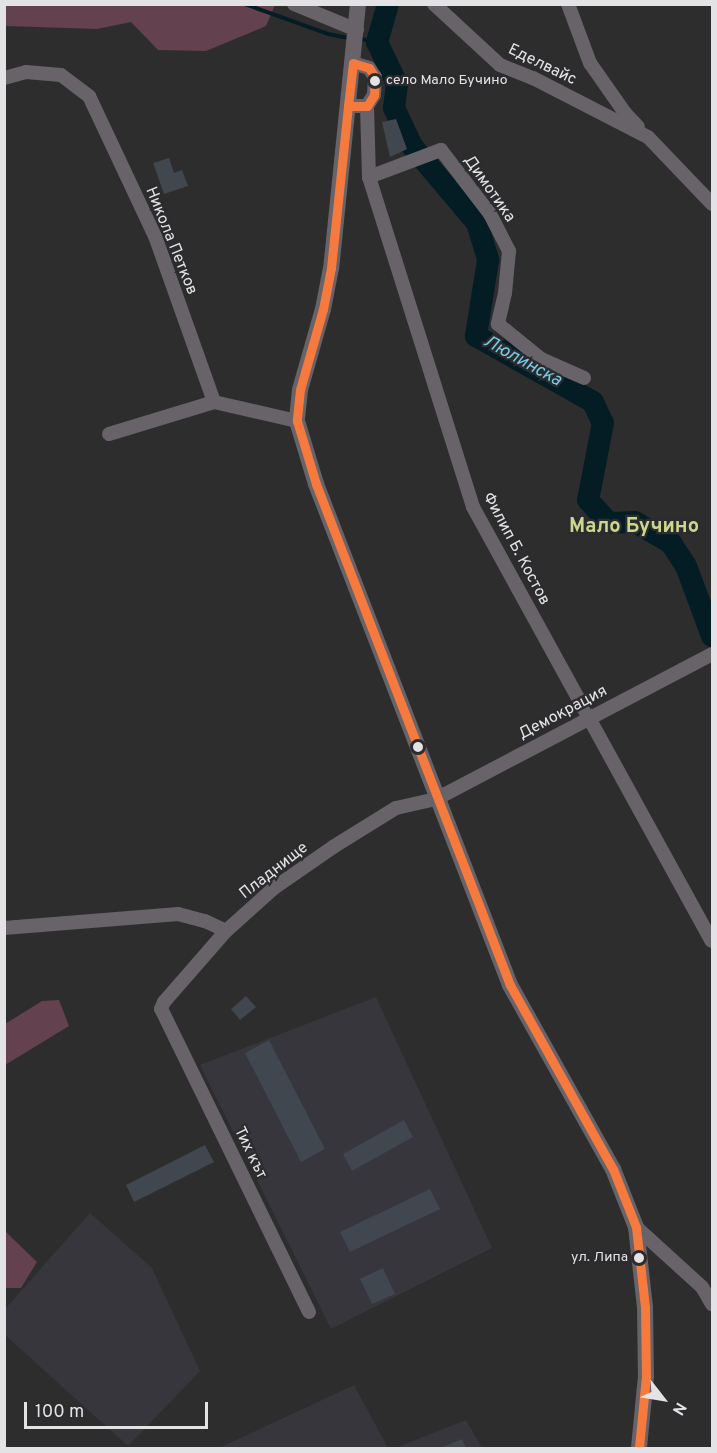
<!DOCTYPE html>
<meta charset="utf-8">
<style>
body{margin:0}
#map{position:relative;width:717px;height:1453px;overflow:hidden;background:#2d2d2e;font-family:Overpass,sans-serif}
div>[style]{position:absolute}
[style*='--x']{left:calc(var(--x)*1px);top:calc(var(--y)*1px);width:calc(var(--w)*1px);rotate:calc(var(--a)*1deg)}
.built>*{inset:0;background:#36363c}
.green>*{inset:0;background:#63414f}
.stream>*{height:4px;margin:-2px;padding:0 2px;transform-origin:2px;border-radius:2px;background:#041d24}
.river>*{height:22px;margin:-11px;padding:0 11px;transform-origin:11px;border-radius:11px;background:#041d24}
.building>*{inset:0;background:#41474e}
.minor>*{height:14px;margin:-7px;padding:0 7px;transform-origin:7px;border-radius:7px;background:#676368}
.tertiary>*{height:16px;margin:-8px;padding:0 8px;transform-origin:8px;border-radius:8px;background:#676368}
.bus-1>*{height:9px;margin:-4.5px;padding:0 4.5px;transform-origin:4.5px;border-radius:4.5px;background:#f6793e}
.dots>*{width:16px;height:16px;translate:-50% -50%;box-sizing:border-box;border:3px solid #2c2c2f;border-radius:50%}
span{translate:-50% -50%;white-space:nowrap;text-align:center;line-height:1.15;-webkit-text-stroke:4.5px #2c2c2f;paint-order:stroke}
.bus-label{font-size:14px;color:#e3e3e5}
.left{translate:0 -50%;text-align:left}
.right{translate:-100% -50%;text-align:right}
.street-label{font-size:16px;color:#e3e3e5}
.water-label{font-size:18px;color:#72cee9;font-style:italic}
.quarter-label{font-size:20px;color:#c9d88c;font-weight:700}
.frame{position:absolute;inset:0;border:6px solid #e3e3e5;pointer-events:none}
.north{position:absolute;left:633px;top:1369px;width:60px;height:60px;-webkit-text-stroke:4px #2c2c2f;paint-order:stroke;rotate:121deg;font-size:16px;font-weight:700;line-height:24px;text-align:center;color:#e3e3e5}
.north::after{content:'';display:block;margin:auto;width:21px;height:27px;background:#e3e3e5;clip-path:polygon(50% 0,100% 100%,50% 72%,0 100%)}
.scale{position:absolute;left:24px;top:1402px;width:184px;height:27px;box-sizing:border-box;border:3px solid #e3e3e5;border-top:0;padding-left:8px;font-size:18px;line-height:21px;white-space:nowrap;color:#e3e3e5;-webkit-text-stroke:4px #2c2c2f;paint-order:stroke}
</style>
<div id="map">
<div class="built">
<div style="clip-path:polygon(376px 997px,492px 1248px,331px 1329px,200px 1065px)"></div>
<div style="clip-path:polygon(90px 1213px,152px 1268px,200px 1371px,128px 1446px,5px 1335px,5px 1309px)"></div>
<div style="clip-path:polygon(354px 1385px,388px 1448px,219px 1448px)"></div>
<div style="clip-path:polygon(466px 1420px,482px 1448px,395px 1448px)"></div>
</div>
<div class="green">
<div style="clip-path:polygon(5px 4px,272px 4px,275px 5px,266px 26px,206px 51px,158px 50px,131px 22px,97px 29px,5px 26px)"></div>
<div style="clip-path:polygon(59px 1000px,69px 1026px,5px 1065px,5px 1024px,42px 1001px)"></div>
<div style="clip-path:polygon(5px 1231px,37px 1262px,21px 1288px,5px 1288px)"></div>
</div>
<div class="stream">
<div style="--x:245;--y:4;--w:88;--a:19.9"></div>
<div style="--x:328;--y:34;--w:21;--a:11"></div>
<div style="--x:360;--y:39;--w:17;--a:10"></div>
</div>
<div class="river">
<div style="--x:388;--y:4;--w:40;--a:106"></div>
<div style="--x:377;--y:42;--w:47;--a:64.5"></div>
<div style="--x:397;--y:84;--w:24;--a:97"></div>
<div style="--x:394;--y:108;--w:42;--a:64.7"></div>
<div style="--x:412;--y:146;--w:101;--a:49.8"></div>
<div style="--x:477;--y:223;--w:39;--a:73"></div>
<div style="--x:488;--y:260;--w:77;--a:99"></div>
<div style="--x:476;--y:336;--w:134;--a:29.4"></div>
<div style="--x:593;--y:402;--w:23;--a:65"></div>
<div style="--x:603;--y:423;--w:78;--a:101"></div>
<div style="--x:588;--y:500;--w:31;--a:48"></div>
<div style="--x:609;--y:523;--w:26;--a:-2"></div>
<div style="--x:635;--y:522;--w:42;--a:30.3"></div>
<div style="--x:671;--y:543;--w:27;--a:57"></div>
<div style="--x:686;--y:566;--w:75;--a:69.6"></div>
</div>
<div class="building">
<div style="clip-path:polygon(396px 119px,407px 149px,390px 157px,382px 122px)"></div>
<div style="clip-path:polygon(169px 158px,174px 173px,182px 170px,188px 186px,164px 194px,153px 163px)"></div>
<div style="clip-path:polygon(246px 996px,256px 1007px,240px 1020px,231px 1009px)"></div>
<div style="clip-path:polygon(269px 1040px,325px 1149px,301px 1162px,245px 1053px)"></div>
<div style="clip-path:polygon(404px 1120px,413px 1137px,352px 1171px,343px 1154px)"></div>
<div style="clip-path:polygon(205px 1145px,214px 1162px,134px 1202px,126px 1185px)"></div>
<div style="clip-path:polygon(430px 1189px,440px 1209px,350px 1252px,340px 1232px)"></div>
<div style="clip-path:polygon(383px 1268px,395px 1294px,372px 1304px,360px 1279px)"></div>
<div style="clip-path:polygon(462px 1439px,466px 1448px,440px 1448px)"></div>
</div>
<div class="minor">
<div style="--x:294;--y:4;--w:68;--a:22.4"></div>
<div style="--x:434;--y:4;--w:90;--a:42.7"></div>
<div style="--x:500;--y:65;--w:35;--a:22"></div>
<div style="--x:533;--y:78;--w:129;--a:27.2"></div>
<div style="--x:648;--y:137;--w:93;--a:46.3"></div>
<div style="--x:568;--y:4;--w:63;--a:69.6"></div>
<div style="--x:590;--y:63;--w:61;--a:55"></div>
<div style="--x:625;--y:113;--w:19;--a:47"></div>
<div style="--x:4;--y:78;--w:23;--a:-15"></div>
<div style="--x:26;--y:72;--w:35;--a:5"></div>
<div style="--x:61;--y:75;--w:35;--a:37"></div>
<div style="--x:89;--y:96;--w:155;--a:64.8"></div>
<div style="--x:155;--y:236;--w:176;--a:70.4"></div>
<div style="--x:348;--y:106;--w:19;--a:0"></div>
<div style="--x:367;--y:106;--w:13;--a:-58"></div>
<div style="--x:374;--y:95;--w:18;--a:-87"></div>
<div style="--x:375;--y:77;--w:11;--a:-124"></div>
<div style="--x:369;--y:68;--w:17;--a:-163"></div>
<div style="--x:367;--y:106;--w:71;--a:88.4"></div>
<div style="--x:369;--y:177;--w:346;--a:72.5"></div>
<div style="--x:473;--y:507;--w:495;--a:61.2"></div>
<div style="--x:369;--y:177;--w:77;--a:-20.6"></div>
<div style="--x:441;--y:150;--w:81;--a:52.6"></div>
<div style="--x:490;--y:214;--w:42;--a:62.8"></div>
<div style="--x:509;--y:251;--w:42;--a:95.4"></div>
<div style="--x:505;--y:293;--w:32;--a:103"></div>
<div style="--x:498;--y:324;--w:55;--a:39.1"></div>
<div style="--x:541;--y:359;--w:47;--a:23.8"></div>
<div style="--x:109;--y:434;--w:110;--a:-16.9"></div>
<div style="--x:214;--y:402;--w:85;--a:12.9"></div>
<div style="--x:4;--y:928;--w:175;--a:-4.6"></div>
<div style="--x:178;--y:914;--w:28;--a:15"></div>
<div style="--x:205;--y:921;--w:23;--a:25"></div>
<div style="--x:636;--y:1227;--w:89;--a:42.3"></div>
<div style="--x:702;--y:1287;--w:20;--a:60"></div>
<div style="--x:309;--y:1312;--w:337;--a:-116"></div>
<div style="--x:161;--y:1009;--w:8;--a:-67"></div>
<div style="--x:164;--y:1002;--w:94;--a:-48.9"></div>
<div style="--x:226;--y:931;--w:64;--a:-41.9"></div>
<div style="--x:274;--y:888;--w:72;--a:-34.8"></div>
<div style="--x:333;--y:847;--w:74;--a:-31.8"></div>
<div style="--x:396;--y:808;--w:41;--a:-12.7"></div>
<div style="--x:436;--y:799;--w:312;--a:-27.7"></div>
</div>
<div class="tertiary">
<div style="--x:358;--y:4;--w:265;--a:95.8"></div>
<div style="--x:331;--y:268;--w:42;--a:101"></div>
<div style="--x:323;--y:309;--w:84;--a:105.9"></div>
<div style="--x:300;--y:390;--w:31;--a:96"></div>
<div style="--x:297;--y:421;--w:66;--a:73.2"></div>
<div style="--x:316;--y:484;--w:537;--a:68.83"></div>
<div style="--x:510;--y:985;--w:211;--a:60.8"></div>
<div style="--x:613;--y:1169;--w:62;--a:68.4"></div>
<div style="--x:636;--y:1227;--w:81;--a:83.6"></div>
<div style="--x:645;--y:1307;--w:69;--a:89.2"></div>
<div style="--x:646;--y:1376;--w:72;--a:95.6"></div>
</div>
<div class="bus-1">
<div style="--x:353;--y:63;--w:17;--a:17"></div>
<div style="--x:369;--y:68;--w:11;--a:56"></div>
<div style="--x:375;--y:77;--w:18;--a:93"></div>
<div style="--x:374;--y:95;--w:13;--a:122"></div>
<div style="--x:367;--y:106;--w:19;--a:180"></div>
<div style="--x:348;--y:106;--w:43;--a:-83.4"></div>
<div style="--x:348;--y:106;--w:163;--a:96"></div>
<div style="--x:331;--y:268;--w:42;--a:101"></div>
<div style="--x:323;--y:309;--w:84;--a:105.9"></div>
<div style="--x:300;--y:390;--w:31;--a:96"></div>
<div style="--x:297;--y:421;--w:66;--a:73.2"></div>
<div style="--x:316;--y:484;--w:537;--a:68.83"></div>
<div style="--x:510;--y:985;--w:211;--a:60.8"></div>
<div style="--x:613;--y:1169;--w:62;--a:68.4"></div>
<div style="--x:636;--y:1227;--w:81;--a:83.6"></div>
<div style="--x:645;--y:1307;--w:69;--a:89.2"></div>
<div style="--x:646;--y:1376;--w:72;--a:95.6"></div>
</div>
<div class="dots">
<div style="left:375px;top:81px;background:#e3e3e5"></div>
<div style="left:418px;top:747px;background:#e3e3e5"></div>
<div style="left:639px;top:1258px;background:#e3e3e5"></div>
</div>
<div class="bus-label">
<span class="left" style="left:386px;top:81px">село Мало Бучино</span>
<span class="right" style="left:628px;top:1258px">ул. Липа</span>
</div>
<div class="street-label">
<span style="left:542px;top:65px;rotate:26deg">Еделвайс</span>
<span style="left:489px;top:189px;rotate:55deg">Димотика</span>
<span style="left:171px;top:241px;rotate:68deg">Никола Петков</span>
<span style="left:516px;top:549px;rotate:62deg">Филип Б. Костов</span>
<span style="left:563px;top:713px;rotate:-28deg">Демокрация</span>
<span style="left:274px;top:871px;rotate:-38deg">Пладнище</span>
<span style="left:250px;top:1153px;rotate:64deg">Тих кът</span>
</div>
<div class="water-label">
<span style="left:522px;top:362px;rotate:29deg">Люлинска</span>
</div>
<div class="quarter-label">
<span style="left:634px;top:527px">Мало Бучино</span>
</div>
<div class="frame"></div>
<div class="north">N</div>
<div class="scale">100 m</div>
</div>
